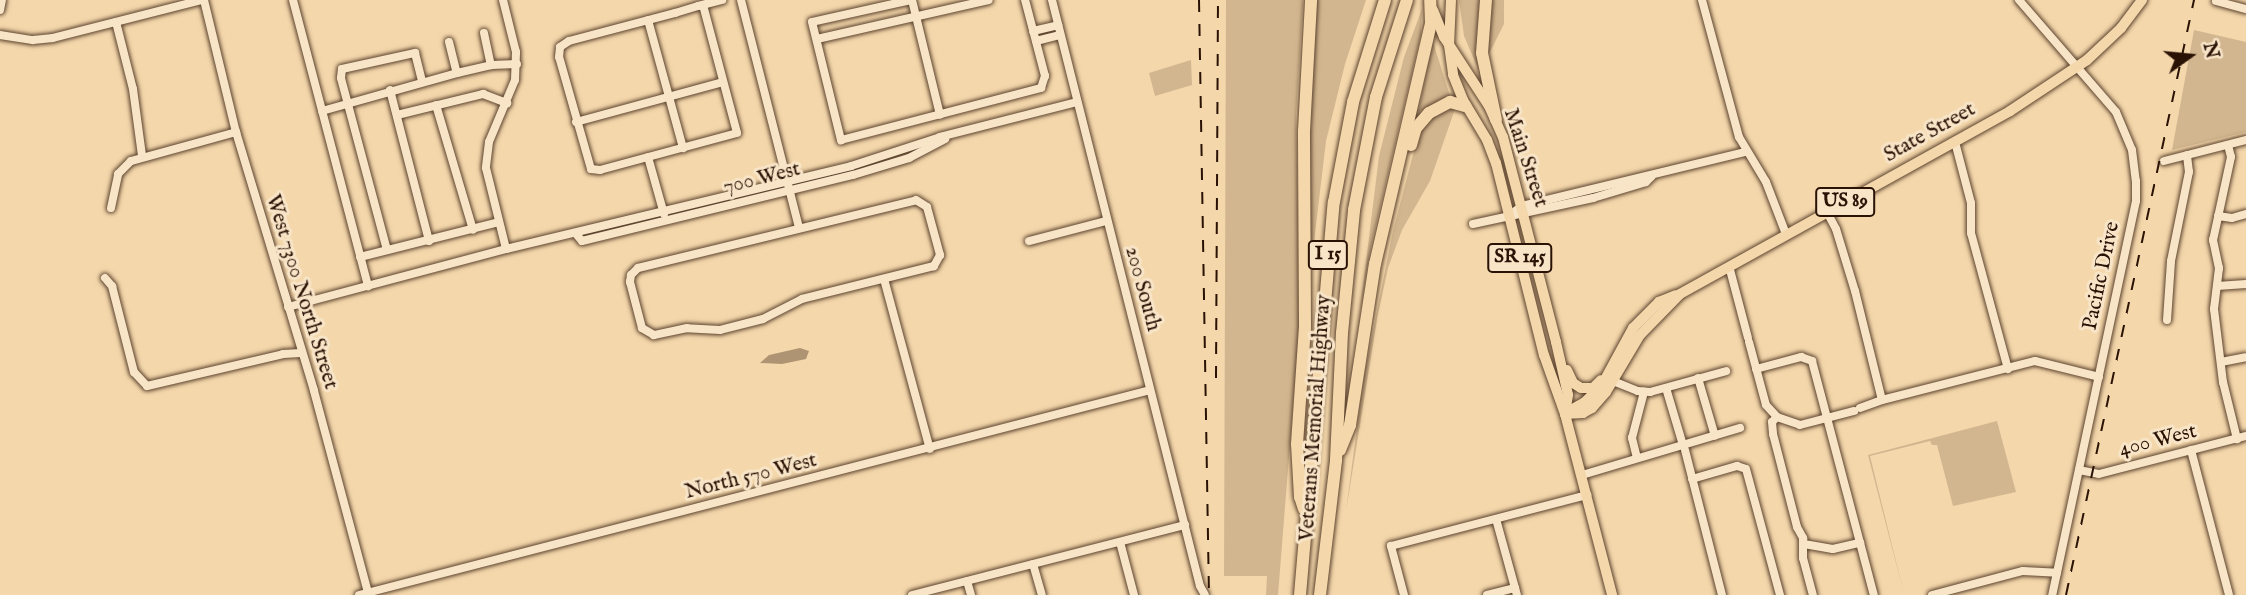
<!DOCTYPE html>
<style>
body{margin:0}
#map{position:relative;width:2246px;height:595px;overflow:hidden;background:#f4d7ab;font-family:"IM FELL English",serif}
div>[style]{position:absolute}
[style*='--x']{left:calc(var(--x)*1px);top:calc(var(--y)*1px);width:calc(var(--w)*1px);rotate:calc(var(--a)*1deg)}
.green>*{inset:0;background:#d2b68f}
.water>*{inset:0;background:#af9473}
.roads{filter:drop-shadow(0 0 2px #5c432e) drop-shadow(0 0 2px #5c432e)}
.minor>*{height:8px;margin:-4px;padding:0 4px;transform-origin:4px;border-radius:4px;background:#f8e5c8}
.major>*{height:10px;margin:-5px;padding:0 5px;transform-origin:5px;border-radius:5px;background:#f4d7ab}
.highway>*{height:12px;margin:-6px;padding:0 6px;transform-origin:6px;border-radius:6px;background:#f4d7ab}
.rail>*{height:2px;margin-top:-1px;transform-origin:0;background:repeating-linear-gradient(90deg,#2a1205 0 12px,transparent 0 24px)}
span{translate:-50% -50%;white-space:nowrap;text-align:center;line-height:1.15;-webkit-text-stroke:6px #f8e5c8;paint-order:stroke}
.shield-label span{padding:2px 5px;background:#f8e5c8;border:2px solid;border-radius:5px;-webkit-text-stroke-width:0}
.shield-label{font-size:19px;color:#2a1205;font-weight:700}
.street-label{font-size:21px;color:#2a1205}
.north{position:absolute;left:2155px;top:21px;width:70px;height:70px;-webkit-text-stroke:5px #f8e5c8;paint-order:stroke;rotate:75deg;font-size:19px;font-weight:700;line-height:28px;text-align:center;color:#2a1205}
.north::after{content:'';display:block;margin:auto;width:24px;height:32px;background:#2a1205;clip-path:polygon(50% 0,100% 100%,50% 72%,0 100%)}
</style>
<div id="map">
<div class="green">
<div style="clip-path:polygon(1226px 0,1303px 0,1296px 114px,1300px 318px,1278px 595px,1266px 595px,1267px 576px,1224px 576px)"></div>
<div style="clip-path:polygon(1316px 0,1366px 0,1345px 64px,1326px 141px,1310px 276px,1308px 181px)"></div>
<div style="clip-path:polygon(1459px 0,1482px 0,1480px 73px,1464px 36px)"></div>
<div style="clip-path:polygon(1491px 0,1504px 0,1504px 24px,1490px 52px,1487px 51px)"></div>
<div style="clip-path:polygon(1422px 9px,1421px 34px,1371px 246px,1360px 311px,1379px 156px,1404px 57px)"></div>
<div style="clip-path:polygon(2194px 30px,2246px 42px,2246px 132px,2172px 150px)"></div>
<div style="clip-path:polygon(1433px 42px,1450px 96px,1418px 112px)"></div>
<div style="clip-path:polygon(1191px 60px,1192px 85px,1155px 96px,1149px 73px)"></div>
<div style="clip-path:polygon(1450px 107px,1455px 109px,1430px 181px,1402px 230px,1388px 268px,1378px 314px,1346px 511px,1363px 381px,1393px 231px,1419px 132px,1426px 122px)"></div>
<div style="clip-path:polygon(1997px 421px,2016px 492px,1953px 506px,1937px 445px,1932px 445px,1930px 441px,1870px 456px,1904px 594px,1868px 455px)"></div>
</div>
<div class="water">
<div style="clip-path:polygon(800px 348px,809px 351px,806px 359px,782px 364px,760px 363px,769px 355px)"></div>
</div>
<div class="roads">
<div class="minor">
<div style="--x:204;--y:0;--w:136;--a:76.4"></div>
<div style="--x:236;--y:132;--w:270;--a:73.2"></div>
<div style="--x:314;--y:391;--w:209;--a:75"></div>
<div style="--x:293;--y:0;--w:296;--a:75.3"></div>
<div style="--x:503;--y:0;--w:54;--a:76"></div>
<div style="--x:516;--y:52;--w:28;--a:92"></div>
<div style="--x:515;--y:80;--w:67;--a:112.8"></div>
<div style="--x:489;--y:142;--w:26;--a:97"></div>
<div style="--x:486;--y:168;--w:83;--a:76.1"></div>
<div style="--x:741;--y:0;--w:235;--a:75.7"></div>
<div style="--x:911;--y:0;--w:101;--a:167.5"></div>
<div style="--x:812;--y:22;--w:122;--a:76.2"></div>
<div style="--x:841;--y:140;--w:207;--a:-14.6"></div>
<div style="--x:1041;--y:88;--w:13;--a:-72"></div>
<div style="--x:1045;--y:76;--w:79;--a:-104.7"></div>
<div style="--x:912;--y:0;--w:118;--a:76.3"></div>
<div style="--x:1052;--y:0;--w:604;--a:75.83"></div>
<div style="--x:1200;--y:586;--w:10;--a:61"></div>
<div style="--x:1702;--y:0;--w:142;--a:74.9"></div>
<div style="--x:1739;--y:137;--w:52;--a:59"></div>
<div style="--x:1766;--y:182;--w:56;--a:69"></div>
<div style="--x:2019;--y:0;--w:148;--a:49.1"></div>
<div style="--x:2116;--y:112;--w:41;--a:67.2"></div>
<div style="--x:2132;--y:150;--w:31;--a:83"></div>
<div style="--x:2136;--y:181;--w:20;--a:90"></div>
<div style="--x:2136;--y:201;--w:403;--a:102"></div>
<div style="--x:2216;--y:1;--w:31;--a:15"></div>
<div style="--x:703;--y:5;--w:132;--a:75.1"></div>
<div style="--x:737;--y:133;--w:142;--a:164.9"></div>
<div style="--x:600;--y:170;--w:9;--a:-174"></div>
<div style="--x:591;--y:169;--w:116;--a:-105.9"></div>
<div style="--x:559;--y:57;--w:10;--a:-84"></div>
<div style="--x:560;--y:47;--w:11;--a:-34"></div>
<div style="--x:569;--y:41;--w:110;--a:-14.8"></div>
<div style="--x:675;--y:13;--w:24;--a:-17"></div>
<div style="--x:698;--y:6;--w:25;--a:-14"></div>
<div style="--x:0;--y:10;--w:10;--a:-79"></div>
<div style="--x:648;--y:20;--w:133;--a:74.7"></div>
<div style="--x:116;--y:22;--w:69;--a:75.8"></div>
<div style="--x:133;--y:89;--w:68;--a:82.3"></div>
<div style="--x:1033;--y:31;--w:26;--a:-13"></div>
<div style="--x:484;--y:33;--w:33;--a:78"></div>
<div style="--x:0;--y:35;--w:33;--a:9"></div>
<div style="--x:33;--y:40;--w:20;--a:-6"></div>
<div style="--x:53;--y:38;--w:154;--a:-14.3"></div>
<div style="--x:817;--y:39;--w:176;--a:-12.8"></div>
<div style="--x:1036;--y:41;--w:25;--a:-14"></div>
<div style="--x:449;--y:42;--w:32;--a:76"></div>
<div style="--x:390;--y:90;--w:156;--a:75.5"></div>
<div style="--x:436;--y:105;--w:130;--a:73.5"></div>
<div style="--x:322;--y:111;--w:140;--a:-15.7"></div>
<div style="--x:457;--y:73;--w:35;--a:-13"></div>
<div style="--x:491;--y:65;--w:26;--a:-2"></div>
<div style="--x:397;--y:115;--w:89;--a:-13.7"></div>
<div style="--x:483;--y:94;--w:26;--a:21"></div>
<div style="--x:576;--y:122;--w:152;--a:-15.2"></div>
<div style="--x:1955;--y:142;--w:63;--a:75.3"></div>
<div style="--x:1971;--y:203;--w:30;--a:90"></div>
<div style="--x:1971;--y:233;--w:141;--a:74.8"></div>
<div style="--x:2228;--y:145;--w:12;--a:76"></div>
<div style="--x:2231;--y:157;--w:85;--a:102.2"></div>
<div style="--x:2213;--y:240;--w:29;--a:78"></div>
<div style="--x:2219;--y:268;--w:41;--a:97"></div>
<div style="--x:2214;--y:309;--w:74;--a:83"></div>
<div style="--x:2223;--y:382;--w:59;--a:76.2"></div>
<div style="--x:648;--y:157;--w:59;--a:74.3"></div>
<div style="--x:2164;--y:161;--w:85;--a:-14.4"></div>
<div style="--x:916;--y:200;--w:13;--a:32"></div>
<div style="--x:927;--y:207;--w:50;--a:74.8"></div>
<div style="--x:940;--y:255;--w:13;--a:119"></div>
<div style="--x:934;--y:266;--w:136;--a:166"></div>
<div style="--x:802;--y:299;--w:44;--a:152.9"></div>
<div style="--x:763;--y:319;--w:44;--a:165.7"></div>
<div style="--x:720;--y:330;--w:33;--a:-177"></div>
<div style="--x:687;--y:328;--w:34;--a:168"></div>
<div style="--x:654;--y:335;--w:14;--a:-150"></div>
<div style="--x:642;--y:328;--w:48;--a:-104.6"></div>
<div style="--x:630;--y:282;--w:7;--a:-82"></div>
<div style="--x:631;--y:275;--w:10;--a:-45"></div>
<div style="--x:638;--y:268;--w:286;--a:-13.7"></div>
<div style="--x:111;--y:208;--w:35;--a:-78"></div>
<div style="--x:118;--y:174;--w:18;--a:-45"></div>
<div style="--x:131;--y:161;--w:109;--a:-15.4"></div>
<div style="--x:1827;--y:212;--w:19;--a:62"></div>
<div style="--x:1836;--y:229;--w:65;--a:73"></div>
<div style="--x:1855;--y:291;--w:112;--a:76.1"></div>
<div style="--x:1510;--y:215;--w:15;--a:-37"></div>
<div style="--x:1522;--y:206;--w:230;--a:-13.6"></div>
<div style="--x:2218;--y:216;--w:14;--a:8"></div>
<div style="--x:2232;--y:218;--w:15;--a:-16"></div>
<div style="--x:1473;--y:224;--w:123;--a:-12.2"></div>
<div style="--x:1593;--y:198;--w:55;--a:-16.8"></div>
<div style="--x:1646;--y:182;--w:8;--a:-45"></div>
<div style="--x:576;--y:234;--w:9;--a:49"></div>
<div style="--x:582;--y:241;--w:279;--a:-13.7"></div>
<div style="--x:853;--y:175;--w:59;--a:-16.9"></div>
<div style="--x:909;--y:158;--w:41;--a:-27.8"></div>
<div style="--x:1029;--y:241;--w:80;--a:-14.6"></div>
<div style="--x:387;--y:250;--w:178;--a:-105"></div>
<div style="--x:341;--y:78;--w:9;--a:-84"></div>
<div style="--x:342;--y:69;--w:75;--a:-12.4"></div>
<div style="--x:415;--y:53;--w:29;--a:76"></div>
<div style="--x:360;--y:257;--w:143;--a:-14.1"></div>
<div style="--x:1729;--y:266;--w:74;--a:75.2"></div>
<div style="--x:105;--y:278;--w:11;--a:49"></div>
<div style="--x:112;--y:286;--w:89;--a:75.7"></div>
<div style="--x:134;--y:372;--w:19;--a:47"></div>
<div style="--x:147;--y:386;--w:140;--a:-13.2"></div>
<div style="--x:283;--y:354;--w:18;--a:-3"></div>
<div style="--x:884;--y:279;--w:176;--a:74.9"></div>
<div style="--x:2217;--y:286;--w:29;--a:-4"></div>
<div style="--x:288;--y:307;--w:226;--a:-14.9"></div>
<div style="--x:506;--y:249;--w:355;--a:-13.5"></div>
<div style="--x:851;--y:166;--w:94;--a:-18"></div>
<div style="--x:940;--y:137;--w:141;--a:-14.3"></div>
<div style="--x:2167;--y:320;--w:59;--a:-86.1"></div>
<div style="--x:2171;--y:261;--w:91;--a:-78.6"></div>
<div style="--x:2189;--y:172;--w:17;--a:-97"></div>
<div style="--x:1749;--y:342;--w:65;--a:74.9"></div>
<div style="--x:1766;--y:405;--w:16;--a:47"></div>
<div style="--x:1777;--y:417;--w:24;--a:19"></div>
<div style="--x:1800;--y:425;--w:56;--a:-14.5"></div>
<div style="--x:2221;--y:362;--w:25;--a:-11"></div>
<div style="--x:1756;--y:369;--w:47;--a:-14.9"></div>
<div style="--x:1801;--y:357;--w:12;--a:20"></div>
<div style="--x:1812;--y:361;--w:242;--a:75.2"></div>
<div style="--x:1698;--y:378;--w:60;--a:73.7"></div>
<div style="--x:1613;--y:381;--w:27;--a:22"></div>
<div style="--x:1638;--y:391;--w:12;--a:5"></div>
<div style="--x:1650;--y:392;--w:79;--a:-15.4"></div>
<div style="--x:1666;--y:388;--w:59;--a:73.4"></div>
<div style="--x:1860;--y:408;--w:23;--a:-20"></div>
<div style="--x:1882;--y:400;--w:158;--a:-14.3"></div>
<div style="--x:2035;--y:361;--w:66;--a:14"></div>
<div style="--x:1777;--y:417;--w:7;--a:135"></div>
<div style="--x:1772;--y:422;--w:12;--a:85"></div>
<div style="--x:1773;--y:434;--w:96;--a:75.5"></div>
<div style="--x:1797;--y:527;--w:13;--a:61"></div>
<div style="--x:1803;--y:538;--w:20;--a:90"></div>
<div style="--x:1803;--y:558;--w:38;--a:75"></div>
<div style="--x:1685;--y:450;--w:150;--a:75.7"></div>
<div style="--x:2191;--y:450;--w:150;--a:75.3"></div>
<div style="--x:1637;--y:458;--w:21;--a:-104"></div>
<div style="--x:1632;--y:438;--w:48;--a:-75.4"></div>
<div style="--x:2079;--y:470;--w:20;--a:11"></div>
<div style="--x:2099;--y:474;--w:152;--a:-14.5"></div>
<div style="--x:1582;--y:475;--w:165;--a:-16.6"></div>
<div style="--x:1692;--y:479;--w:47;--a:-16.1"></div>
<div style="--x:1737;--y:466;--w:9;--a:18"></div>
<div style="--x:1746;--y:469;--w:131;--a:74.9"></div>
<div style="--x:1496;--y:519;--w:79;--a:74.6"></div>
<div style="--x:1120;--y:542;--w:55;--a:75.2"></div>
<div style="--x:1804;--y:544;--w:29;--a:10"></div>
<div style="--x:1833;--y:549;--w:28;--a:-13"></div>
<div style="--x:1033;--y:564;--w:32;--a:74"></div>
<div style="--x:967;--y:581;--w:15;--a:74"></div>
<div style="--x:359;--y:595;--w:817;--a:-14.53"></div>
<div style="--x:912;--y:595;--w:282;--a:-14.4"></div>
<div style="--x:1404;--y:595;--w:51;--a:-104.9"></div>
<div style="--x:1391;--y:546;--w:203;--a:-14.6"></div>
<div style="--x:1487;--y:595;--w:29;--a:-14"></div>
<div style="--x:1932;--y:595;--w:94;--a:-14.8"></div>
<div style="--x:2023;--y:571;--w:34;--a:3"></div>
</div>
<div class="major">
<div style="--x:1451;--y:0;--w:45;--a:92.5"></div>
<div style="--x:1449;--y:45;--w:30;--a:82"></div>
<div style="--x:1453;--y:75;--w:27;--a:68"></div>
<div style="--x:1463;--y:100;--w:47;--a:59"></div>
<div style="--x:1487;--y:140;--w:25;--a:69"></div>
<div style="--x:1496;--y:163;--w:198;--a:76"></div>
<div style="--x:1544;--y:355;--w:63;--a:70.4"></div>
<div style="--x:1565;--y:414;--w:187;--a:75.4"></div>
<div style="--x:1433;--y:10;--w:29;--a:68"></div>
<div style="--x:1444;--y:37;--w:82;--a:56.9"></div>
<div style="--x:1489;--y:106;--w:34;--a:66"></div>
<div style="--x:1503;--y:137;--w:212;--a:75.5"></div>
<div style="--x:1556;--y:342;--w:54;--a:77.2"></div>
<div style="--x:1568;--y:395;--w:19;--a:99"></div>
<div style="--x:1567;--y:370;--w:14;--a:65"></div>
<div style="--x:1573;--y:383;--w:9;--a:32"></div>
<div style="--x:1581;--y:388;--w:12;--a:0"></div>
<div style="--x:1593;--y:388;--w:11;--a:-45"></div>
<div style="--x:1567;--y:412;--w:21;--a:-29"></div>
<div style="--x:1585;--y:402;--w:24;--a:-45"></div>
<div style="--x:1602;--y:385;--w:65;--a:-61.5"></div>
<div style="--x:1633;--y:328;--w:37;--a:-45"></div>
<div style="--x:1659;--y:302;--w:18;--a:-22"></div>
<div style="--x:1565;--y:414;--w:18;--a:-3"></div>
<div style="--x:1583;--y:413;--w:10;--a:-29"></div>
<div style="--x:1592;--y:408;--w:21;--a:-49"></div>
<div style="--x:1606;--y:392;--w:66;--a:-59.2"></div>
<div style="--x:1640;--y:335;--w:57;--a:-45.7"></div>
<div style="--x:1680;--y:294;--w:377;--a:-29"></div>
<div style="--x:2010;--y:111;--w:92;--a:-33.5"></div>
<div style="--x:2087;--y:60;--w:47;--a:-43.3"></div>
<div style="--x:2121;--y:28;--w:35;--a:-53"></div>
</div>
<div class="highway">
<div style="--x:1486;--y:0;--w:53;--a:94.3"></div>
<div style="--x:1482;--y:53;--w:68;--a:78.2"></div>
<div style="--x:1411;--y:145;--w:18;--a:-74"></div>
<div style="--x:1416;--y:128;--w:20;--a:-49"></div>
<div style="--x:1429;--y:113;--w:24;--a:-28"></div>
<div style="--x:1450;--y:102;--w:16;--a:15"></div>
<div style="--x:1340;--y:450;--w:27;--a:-68"></div>
<div style="--x:1350;--y:425;--w:163;--a:-81.2"></div>
<div style="--x:1375;--y:264;--w:247;--a:-76.9"></div>
<div style="--x:1431;--y:23;--w:23;--a:-92"></div>
<div style="--x:1304;--y:509;--w:13;--a:-108"></div>
<div style="--x:1300;--y:497;--w:53;--a:-93.2"></div>
<div style="--x:1297;--y:444;--w:116;--a:-86.1"></div>
<div style="--x:1305;--y:328;--w:197;--a:-90.3"></div>
<div style="--x:1304;--y:131;--w:131;--a:-86.9"></div>
<div style="--x:1300;--y:595;--w:394;--a:-85.1"></div>
<div style="--x:1334;--y:202;--w:102;--a:-79.2"></div>
<div style="--x:1353;--y:102;--w:107;--a:-72.6"></div>
<div style="--x:1320;--y:595;--w:136;--a:-83.2"></div>
<div style="--x:1336;--y:460;--w:127;--a:-87.3"></div>
<div style="--x:1342;--y:333;--w:124;--a:-84.4"></div>
<div style="--x:1354;--y:210;--w:115;--a:-79"></div>
<div style="--x:1376;--y:97;--w:102;--a:-72.3"></div>
</div>
</div>
<div class="rail">
<div style="--x:1199;--y:0;--w:595;--a:89.04"></div>
<div style="--x:1216;--y:378;--w:378;--a:-89.7"></div>
<div style="--x:2066;--y:595;--w:609;--a:-77.86"></div>
</div>
<div class="shield-label">
<span style="left:1845px;top:202px">US 89</span>
<span style="left:1328px;top:255px">I 15</span>
<span style="left:1520px;top:258px">SR 145</span>
</div>
<div class="street-label">
<span style="left:1930px;top:133px;rotate:-29deg">State Street</span>
<span style="left:1525px;top:158px;rotate:72deg">Main Street</span>
<span style="left:762px;top:179px;rotate:-14deg">700 West</span>
<span style="left:2102px;top:276px;rotate:-78deg">Pacific Drive</span>
<span style="left:1142px;top:289px;rotate:75deg">200 South</span>
<span style="left:301px;top:292px;rotate:73deg">West 7300 North Street</span>
<span style="left:1316px;top:418px;rotate:-86deg">Veterans Memorial Highway</span>
<span style="left:2158px;top:441px;rotate:-14deg">400 West</span>
<span style="left:751px;top:477px;rotate:-14deg">North 570 West</span>
</div>
<div class="north">N</div>
</div>
